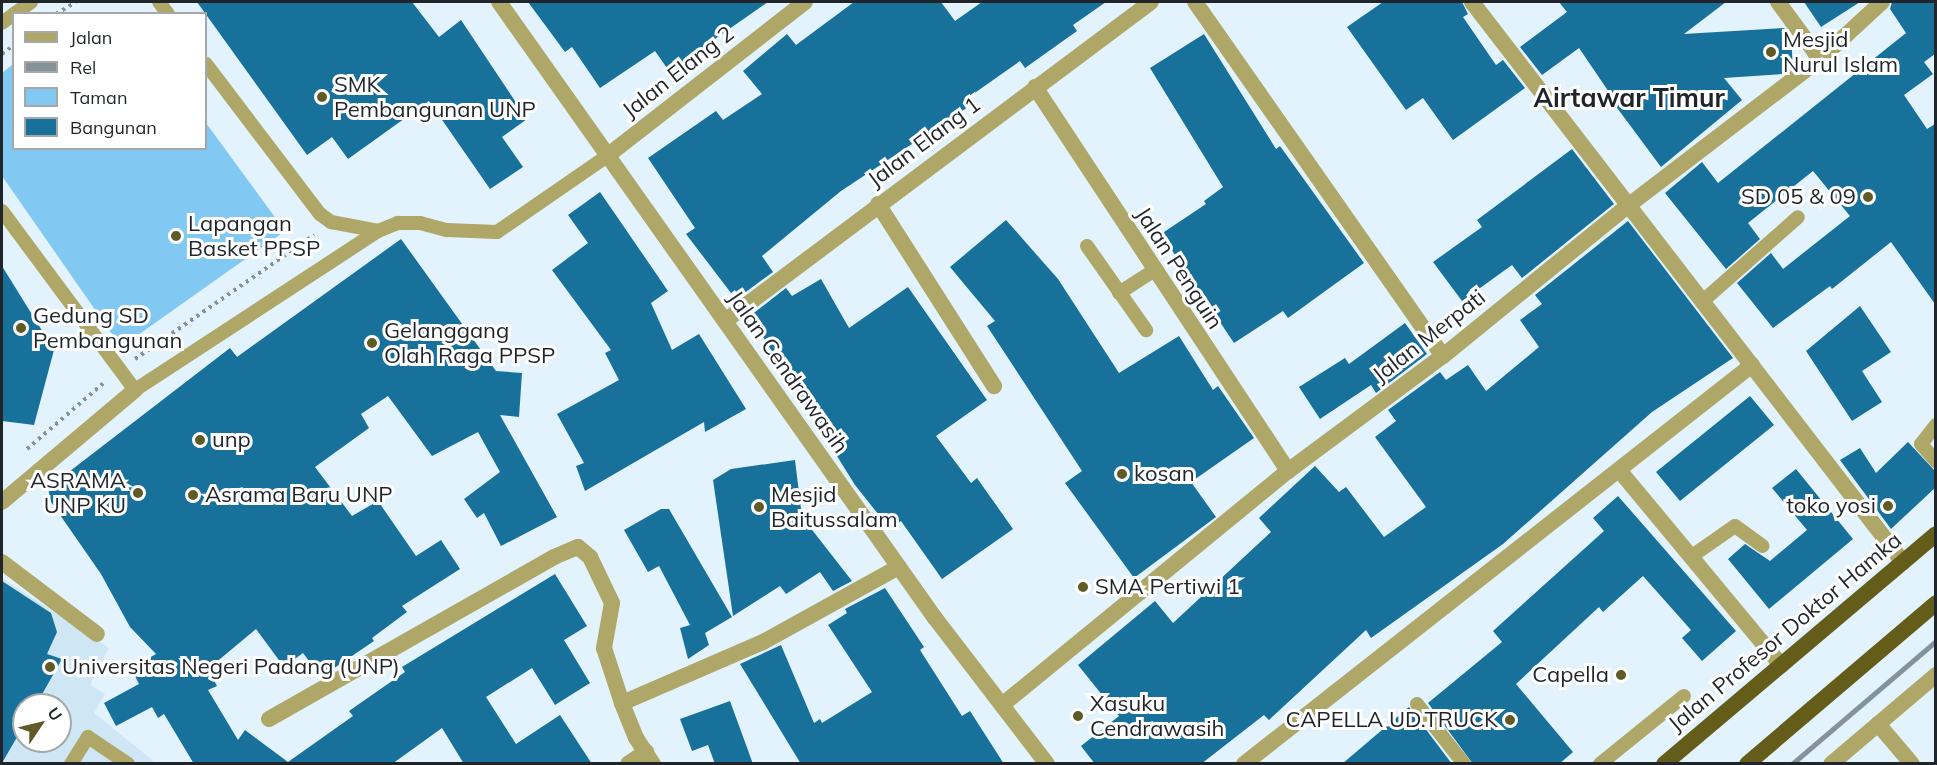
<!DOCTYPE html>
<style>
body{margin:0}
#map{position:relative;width:1937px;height:765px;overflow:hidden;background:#e2f3fd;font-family:Mulish,sans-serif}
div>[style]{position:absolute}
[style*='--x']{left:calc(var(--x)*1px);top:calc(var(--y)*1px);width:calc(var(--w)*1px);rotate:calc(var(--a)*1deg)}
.built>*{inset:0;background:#cfe6f5}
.green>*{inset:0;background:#81c9f3}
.building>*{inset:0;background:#17719b}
.path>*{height:4px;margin-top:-2px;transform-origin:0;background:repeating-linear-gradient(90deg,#859098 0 3px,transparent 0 7.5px)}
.service>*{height:14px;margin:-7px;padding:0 7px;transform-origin:7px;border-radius:7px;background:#aea767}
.minor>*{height:16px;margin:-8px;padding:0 8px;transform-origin:8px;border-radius:8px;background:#aea767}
.trunk>*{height:16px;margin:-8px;padding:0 8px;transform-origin:8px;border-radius:8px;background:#645d1a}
.rail>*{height:4.5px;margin:-2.25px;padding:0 2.25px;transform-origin:2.25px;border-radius:2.25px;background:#869299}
.dots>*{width:16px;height:16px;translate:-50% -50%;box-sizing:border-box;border:3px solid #fff;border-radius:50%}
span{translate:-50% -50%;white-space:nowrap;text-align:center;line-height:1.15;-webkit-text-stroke:6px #fff;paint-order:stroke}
.poi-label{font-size:22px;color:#1f2529}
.left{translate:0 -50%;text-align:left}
.right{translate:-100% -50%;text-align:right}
.street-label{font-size:22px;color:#1f2529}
.quarter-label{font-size:26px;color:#1f2529;font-weight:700}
.frame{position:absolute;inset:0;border:3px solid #1f2529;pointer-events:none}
.legend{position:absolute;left:12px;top:12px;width:195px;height:138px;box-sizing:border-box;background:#fff;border:2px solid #a5a8a9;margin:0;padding:8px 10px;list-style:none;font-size:18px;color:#1f2529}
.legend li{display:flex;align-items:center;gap:12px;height:30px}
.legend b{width:30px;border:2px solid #a5a8a9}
.north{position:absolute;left:12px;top:693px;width:60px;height:60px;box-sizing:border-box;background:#fff;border:2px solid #a5a8a9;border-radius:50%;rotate:55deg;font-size:16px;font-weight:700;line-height:24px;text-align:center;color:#1f2529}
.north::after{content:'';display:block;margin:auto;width:21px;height:27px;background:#605a26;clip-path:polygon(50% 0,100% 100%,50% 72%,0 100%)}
</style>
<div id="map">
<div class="built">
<div style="clip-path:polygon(evenodd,2px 578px,109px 648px,90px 685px,105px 694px,94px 713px,156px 763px,2px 763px,2px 578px,24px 705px,60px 705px,60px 741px,24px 741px,24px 705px)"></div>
</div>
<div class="green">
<div style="clip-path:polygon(13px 64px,14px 148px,206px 148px,206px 123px,285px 231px,121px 347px,2px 176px,2px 73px)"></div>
</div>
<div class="building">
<div style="clip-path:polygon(197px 2px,412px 2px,439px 37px,461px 20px,527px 119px,502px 137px,523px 167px,490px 189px,429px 101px,348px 159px,332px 137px,307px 155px)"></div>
<div style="clip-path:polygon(528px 2px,768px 2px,669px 71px,655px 51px,600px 88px,572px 47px,565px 52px)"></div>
<div style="clip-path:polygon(854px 2px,941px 2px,955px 21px,982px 2px,1106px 2px,1073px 25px,1077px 31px,1025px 68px,1020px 61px,969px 97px,974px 103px,841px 191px,762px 256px,773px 272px,739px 297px,735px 290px,731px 293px,686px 234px,695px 228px,648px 158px,716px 111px,723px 120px,762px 94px,743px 71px,787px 34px,796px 45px)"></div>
<div style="clip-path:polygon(1383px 2px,1462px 2px,1468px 14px,1463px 17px,1496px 65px,1503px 60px,1525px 88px,1453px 140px,1423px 98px,1406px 110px,1347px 27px)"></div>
<div style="clip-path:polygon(1559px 2px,1726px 2px,1684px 34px,1784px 28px,1791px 37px,1793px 67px,1783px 74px,1724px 78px,1742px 100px,1661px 167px,1609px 97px,1611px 95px,1579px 48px,1542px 75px,1520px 47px,1567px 12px)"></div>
<div style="clip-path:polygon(1804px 2px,1860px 2px,1821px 27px)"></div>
<div style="clip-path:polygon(1892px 2px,1935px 2px,1935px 54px,1924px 62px,1933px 74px,1904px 95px,1927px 129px,1935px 124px,1935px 304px,1891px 242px,1832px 289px,1830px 286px,1773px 328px,1737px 283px,1771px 253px,1783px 269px,1850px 216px,1813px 171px,1748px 223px,1760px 239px,1726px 269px,1665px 193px,1702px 162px,1718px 183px,1906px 33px,1890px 9px)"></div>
<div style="clip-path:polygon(1204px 34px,1276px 149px,1280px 146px,1364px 263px,1288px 318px,1283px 311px,1234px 343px,1161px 234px,1206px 204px,1204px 201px,1223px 187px,1150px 68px)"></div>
<div style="clip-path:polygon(1572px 149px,1614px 204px,1522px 278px,1512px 265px,1462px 301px,1433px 262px,1482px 227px,1477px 220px)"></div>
<div style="clip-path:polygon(600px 192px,668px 291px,651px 303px,672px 350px,699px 334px,746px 409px,705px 432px,704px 422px,585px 491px,576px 466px,584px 463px,557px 414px,619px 380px,605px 353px,611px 350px,552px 270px,588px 243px,568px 215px)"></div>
<div style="clip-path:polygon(1006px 220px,1058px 279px,1119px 373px,1179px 336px,1213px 390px,1218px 386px,1254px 438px,1191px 482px,1216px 517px,1134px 578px,1065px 483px,1082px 471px,987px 326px,995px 321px,950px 267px)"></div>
<div style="clip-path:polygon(1628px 221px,1733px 358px,1652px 412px,1503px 544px,1371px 638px,1366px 630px,1269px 720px,1264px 715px,1201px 764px,1095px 764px,1081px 746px,1119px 716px,1078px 665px,1155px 601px,1173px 623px,1271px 532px,1259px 518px,1315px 466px,1339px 492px,1346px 487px,1384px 537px,1426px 507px,1375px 437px,1396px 421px,1388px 410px,1440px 372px,1446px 380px,1468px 365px,1486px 391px,1539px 347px,1520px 320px,1542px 304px,1535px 295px)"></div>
<div style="clip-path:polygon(401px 239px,496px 371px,522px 373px,519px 417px,500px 415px,557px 517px,501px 546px,484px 513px,477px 518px,464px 499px,500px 472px,478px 432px,432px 456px,388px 396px,361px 414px,369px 428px,315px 467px,352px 516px,378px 501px,416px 556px,441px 540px,460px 569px,402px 606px,407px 612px,372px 638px,374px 641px,321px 677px,303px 653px,284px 667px,256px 629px,208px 669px,217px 686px,208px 690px,238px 740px,245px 730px,288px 762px,353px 716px,349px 711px,405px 672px,402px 667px,555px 574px,587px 626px,564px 640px,590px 683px,555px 705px,532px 668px,486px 697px,516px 744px,560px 715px,592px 764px,464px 764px,442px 728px,392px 764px,194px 764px,164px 714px,158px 718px,152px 707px,116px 726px,104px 703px,139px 684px,131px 668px,156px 654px,130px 627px,101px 574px,51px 502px,48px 488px,230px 348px,237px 357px)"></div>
<div style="clip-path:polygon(2px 266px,54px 350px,34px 425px,2px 421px)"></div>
<div style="clip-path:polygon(821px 279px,849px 328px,908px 287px,987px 400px,936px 436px,971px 483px,977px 478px,1013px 529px,942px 579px,901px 521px,890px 529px,855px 485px,750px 316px,786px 288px,792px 296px)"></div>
<div style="clip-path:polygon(1860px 306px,1891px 352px,1862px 371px,1882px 402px,1852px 421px,1806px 351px)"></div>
<div style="clip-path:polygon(1405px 323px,1427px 354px,1376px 393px,1371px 385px,1320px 419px,1299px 387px,1345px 358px,1349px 364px)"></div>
<div style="clip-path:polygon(1750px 396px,1774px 425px,1680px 501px,1656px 472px)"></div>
<div style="clip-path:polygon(1908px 442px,1935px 471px,1935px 488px,1891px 529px,1840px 460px,1860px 448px,1876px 473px)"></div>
<div style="clip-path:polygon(795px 460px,802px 517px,852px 581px,833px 591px,820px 572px,786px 594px,780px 586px,733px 616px,713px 480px,731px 469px)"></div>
<div style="clip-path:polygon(1796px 469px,1853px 539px,1769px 609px,1728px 559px,1745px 544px,1770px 561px,1807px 530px,1772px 488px)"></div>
<div style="clip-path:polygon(1618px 496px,1736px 631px,1702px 661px,1682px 638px,1691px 630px,1643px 576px,1603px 612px,1599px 607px,1516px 684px,1573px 752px,1559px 764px,1473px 764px,1428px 703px,1502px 642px,1493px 631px,1604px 531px,1593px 518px)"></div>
<div style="clip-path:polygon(661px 509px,669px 509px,732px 617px,705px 633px,709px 645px,688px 659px,680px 628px,690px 625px,659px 566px,648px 572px,624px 530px)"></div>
<div style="clip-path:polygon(2px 581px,51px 613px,57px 632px,47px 654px,62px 659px,36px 705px,24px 705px,24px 725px,2px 763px)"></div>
<div style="clip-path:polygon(885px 588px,924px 647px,920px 650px,962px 716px,970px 711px,1004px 764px,801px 764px,740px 664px,781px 645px,814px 723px,820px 719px,822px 723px,872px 692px,828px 625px,847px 613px,845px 609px)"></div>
<div style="clip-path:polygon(730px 701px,753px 764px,715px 764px,708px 745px,692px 751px,680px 719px)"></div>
<div style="clip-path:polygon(1409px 707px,1452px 764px,1342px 764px)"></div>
</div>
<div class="path">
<div style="--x:56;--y:14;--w:23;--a:-31"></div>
<div style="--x:2;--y:54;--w:15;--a:-37"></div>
<div style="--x:135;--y:359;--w:218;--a:-34.7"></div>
<div style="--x:27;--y:449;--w:103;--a:-40.7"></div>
</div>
<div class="service">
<div style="--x:159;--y:2;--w:15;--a:53"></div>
<div style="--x:14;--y:14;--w:21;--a:-35"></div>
<div style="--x:2;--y:23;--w:15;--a:-37"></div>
<div style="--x:206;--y:64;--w:188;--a:52.8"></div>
<div style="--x:320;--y:214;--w:14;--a:36"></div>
<div style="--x:331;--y:222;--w:48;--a:10.8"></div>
<div style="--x:2;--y:211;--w:223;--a:53.4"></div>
<div style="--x:135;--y:390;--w:290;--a:-33.2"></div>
<div style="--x:378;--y:231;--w:22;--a:-22"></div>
<div style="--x:398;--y:223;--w:22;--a:0"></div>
<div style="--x:420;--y:223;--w:28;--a:15"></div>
<div style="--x:447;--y:230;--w:50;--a:2.3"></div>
<div style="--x:497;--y:232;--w:134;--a:-34.6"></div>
<div style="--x:1087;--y:246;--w:103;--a:54.9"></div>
<div style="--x:1119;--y:293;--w:40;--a:-32.9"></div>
<div style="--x:1704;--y:300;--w:125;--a:-41.4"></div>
<div style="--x:1936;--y:425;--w:24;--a:128"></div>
<div style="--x:1921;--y:444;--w:23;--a:49"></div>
<div style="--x:1692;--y:556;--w:52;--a:-34.9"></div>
<div style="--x:1735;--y:526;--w:34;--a:36"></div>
<div style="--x:1417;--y:704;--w:76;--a:51.9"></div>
<div style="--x:71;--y:764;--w:32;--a:-58"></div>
<div style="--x:88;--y:737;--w:48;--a:34"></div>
<div style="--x:1600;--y:764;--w:108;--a:-39"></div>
</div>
<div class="minor">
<div style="--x:499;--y:2;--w:755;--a:54.71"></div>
<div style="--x:935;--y:618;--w:184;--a:52.5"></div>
<div style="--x:1195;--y:2;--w:432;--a:55"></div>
<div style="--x:1472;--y:2;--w:707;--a:52.42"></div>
<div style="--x:1778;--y:2;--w:71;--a:53.6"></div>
<div style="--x:1035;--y:87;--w:460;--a:56.6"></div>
<div style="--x:607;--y:156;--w:251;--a:-37.9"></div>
<div style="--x:878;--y:204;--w:216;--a:57.5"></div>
<div style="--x:725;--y:321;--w:532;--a:-36.83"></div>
<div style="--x:1619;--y:470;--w:254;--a:50.3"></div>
<div style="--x:2;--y:502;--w:174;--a:-40.1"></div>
<div style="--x:2;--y:562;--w:119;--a:37.2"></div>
<div style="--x:1002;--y:705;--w:370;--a:-39.3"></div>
<div style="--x:1288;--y:471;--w:193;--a:-36.6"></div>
<div style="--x:1443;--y:356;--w:240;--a:-39.1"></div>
<div style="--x:1629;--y:205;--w:240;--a:-37.4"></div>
<div style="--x:1820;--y:59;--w:84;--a:-42.6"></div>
<div style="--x:269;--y:719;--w:328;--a:-29.6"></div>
<div style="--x:554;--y:557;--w:26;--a:-23"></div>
<div style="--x:578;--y:547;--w:16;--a:40"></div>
<div style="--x:590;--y:557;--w:51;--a:64.4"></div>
<div style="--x:612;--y:603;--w:46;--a:100.1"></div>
<div style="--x:604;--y:648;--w:58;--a:71.9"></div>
<div style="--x:1878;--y:724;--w:52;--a:49.6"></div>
<div style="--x:628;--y:764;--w:22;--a:-34"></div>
<div style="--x:653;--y:764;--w:31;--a:-123"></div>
<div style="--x:636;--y:738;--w:38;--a:-112"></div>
<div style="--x:622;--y:703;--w:154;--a:-23.4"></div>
<div style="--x:763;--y:642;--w:155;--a:-28.9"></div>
<div style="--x:1244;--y:764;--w:646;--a:-38.15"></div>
<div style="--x:1831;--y:764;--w:138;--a:-40.3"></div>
</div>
<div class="trunk">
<div style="--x:1664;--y:764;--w:356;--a:-40.2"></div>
<div style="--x:1747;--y:764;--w:248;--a:-40.4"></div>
</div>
<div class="rail">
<div style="--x:1792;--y:764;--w:189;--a:-40.5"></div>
</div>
<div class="dots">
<div style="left:1771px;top:52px;background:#605a26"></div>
<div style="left:322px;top:97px;background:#605a26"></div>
<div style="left:1868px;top:197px;background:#605a26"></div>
<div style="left:176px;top:236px;background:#605a26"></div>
<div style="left:21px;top:328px;background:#605a26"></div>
<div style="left:372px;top:343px;background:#605a26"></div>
<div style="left:200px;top:440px;background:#605a26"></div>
<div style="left:1122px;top:474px;background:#605a26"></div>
<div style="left:138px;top:493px;background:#605a26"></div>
<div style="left:193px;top:495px;background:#605a26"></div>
<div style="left:1888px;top:506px;background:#605a26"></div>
<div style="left:759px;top:507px;background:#605a26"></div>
<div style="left:1083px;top:587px;background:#605a26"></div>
<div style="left:50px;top:667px;background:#605a26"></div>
<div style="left:1621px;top:675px;background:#605a26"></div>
<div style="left:1078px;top:716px;background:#605a26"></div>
<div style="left:1510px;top:720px;background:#605a26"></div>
</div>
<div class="poi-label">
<span class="left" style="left:1783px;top:52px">Mesjid<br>Nurul Islam</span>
<span class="left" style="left:334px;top:97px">SMK<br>Pembangunan UNP</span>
<span class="right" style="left:1856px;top:197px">SD 05 &amp; 09</span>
<span class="left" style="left:188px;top:236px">Lapangan<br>Basket PPSP</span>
<span class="left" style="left:33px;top:328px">Gedung SD<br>Pembangunan</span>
<span class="left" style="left:384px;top:343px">Gelanggang<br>Olah Raga PPSP</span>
<span class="left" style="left:212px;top:440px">unp</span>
<span class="left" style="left:1134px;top:474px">kosan</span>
<span class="right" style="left:126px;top:493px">ASRAMA<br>UNP KU</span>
<span class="left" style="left:771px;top:507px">Mesjid<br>Baitussalam</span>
<span class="left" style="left:205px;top:495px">Asrama Baru UNP</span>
<span class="right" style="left:1876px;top:506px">toko yosi</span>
<span class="left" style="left:1095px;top:587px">SMA Pertiwi 1</span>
<span class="left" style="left:62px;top:667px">Universitas Negeri Padang (UNP)</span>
<span class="right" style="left:1609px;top:675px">Capella</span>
<span class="left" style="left:1090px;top:716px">Xasuku<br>Cendrawasih</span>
<span class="right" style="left:1498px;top:720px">CAPELLA UD.TRUCK</span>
</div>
<div class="street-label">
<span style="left:678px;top:72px;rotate:-38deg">Jalan Elang 2</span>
<span style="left:924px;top:142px;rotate:-37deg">Jalan Elang 1</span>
<span style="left:1179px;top:268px;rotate:57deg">Jalan Penguin</span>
<span style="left:1429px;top:336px;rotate:-38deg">Jalan Merpati</span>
<span style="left:788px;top:372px;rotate:55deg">Jalan Cendrawasih</span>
<span style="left:1785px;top:632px;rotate:-40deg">Jalan Profesor Doktor Hamka</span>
</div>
<div class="quarter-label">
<span style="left:1629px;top:98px">Airtawar Timur</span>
</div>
<div class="frame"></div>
<ul class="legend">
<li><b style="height:8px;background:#aea767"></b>Jalan</li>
<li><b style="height:8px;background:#869299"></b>Rel</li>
<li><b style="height:16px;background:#81c9f3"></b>Taman</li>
<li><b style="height:16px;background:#17719b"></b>Bangunan</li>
</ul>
<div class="north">U</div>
</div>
